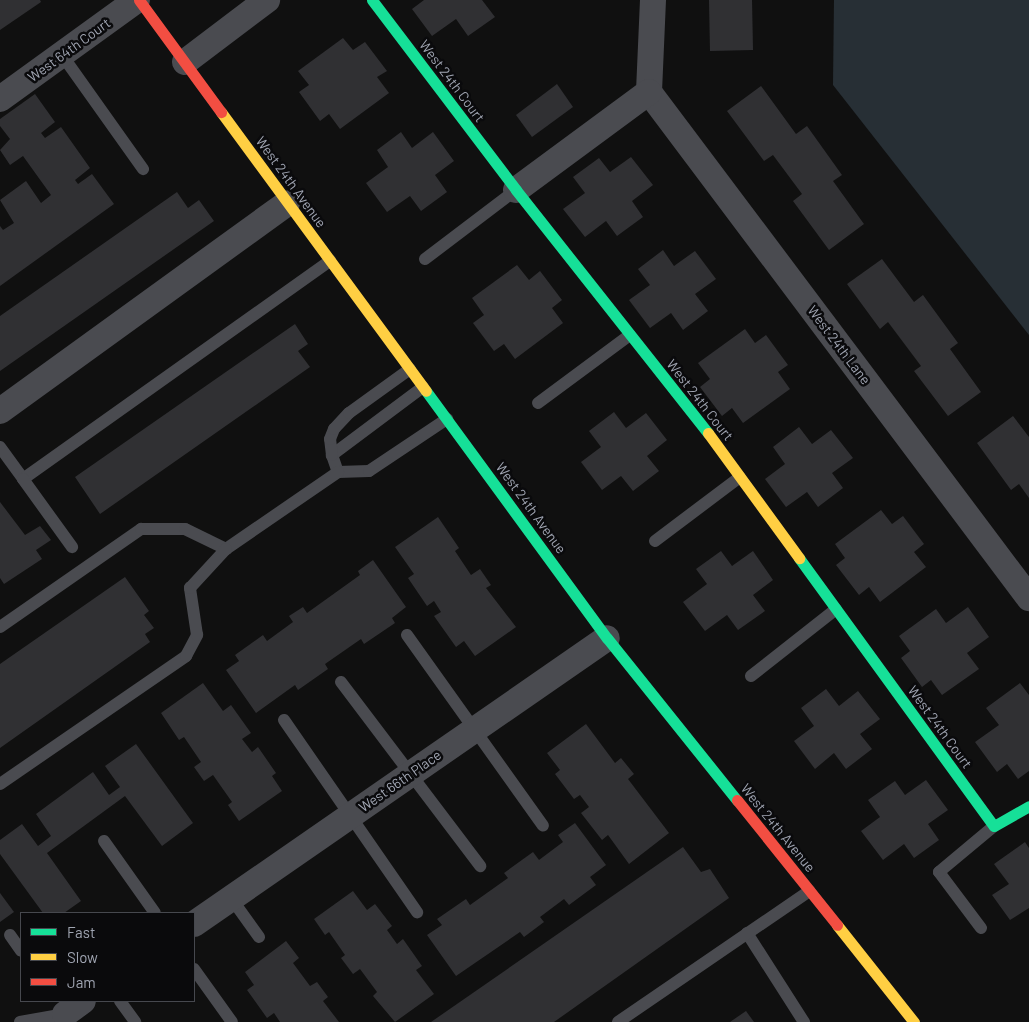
<!DOCTYPE html>
<style>
body{margin:0}
#map{position:relative;width:1029px;height:1022px;overflow:hidden;background:#101010;font-family:Barlow,sans-serif}
div>[style]{position:absolute}
[style*='--x']{left:calc(var(--x)*1px);top:calc(var(--y)*1px);width:calc(var(--w)*1px);rotate:calc(var(--a)*1deg)}
.water>*{inset:0;background:#272f35}
.building>*{inset:0;background:#303033}
.lane>*{height:12px;margin:-6px;padding:0 6px;transform-origin:6px;border-radius:6px;background:#4a4b50}
.street>*{height:26px;margin:-13px;padding:0 13px;transform-origin:13px;border-radius:13px;background:#4a4b50}
.fast>*{height:11px;margin:-5.5px;padding:0 5.5px;transform-origin:5.5px;border-radius:5.5px;background:#16e098}
.slow>*{height:11px;margin:-5.5px;padding:0 5.5px;transform-origin:5.5px;border-radius:5.5px;background:#ffcf43}
.jam>*{height:11px;margin:-5.5px;padding:0 5.5px;transform-origin:5.5px;border-radius:5.5px;background:#f24e42}
span{translate:-50% -50%;white-space:nowrap;text-align:center;line-height:1.15;-webkit-text-stroke:5px #0a0a0c;paint-order:stroke}
.street-label{font-size:14px;color:#a0a5b2}
.legend{position:absolute;left:20px;top:912px;width:175px;height:90px;box-sizing:border-box;background:#0a0a0c;border:1px solid #46484e;margin:0;padding:6px 9px;list-style:none;font-size:15px;color:#a0a5b2}
.legend li{display:flex;align-items:center;gap:10px;height:25px}
.legend b{width:25px;border:1px solid #46484e}
</style>
<div id="map">
<div class="water">
<div style="clip-path:polygon(834px 0,1029px 0,1029px 335px,833px 85px)"></div>
</div>
<div class="building">
<div style="clip-path:polygon(0 0,40px 0,41px 2px,0 30px)"></div>
<div style="clip-path:polygon(424px 0,482px 0,495px 17px,468px 36px,456px 19px,432px 36px,412px 9px)"></div>
<div style="clip-path:polygon(709px 0,752px 0,753px 50px,710px 51px)"></div>
<div style="clip-path:polygon(343px 38px,353px 50px,365px 42px,387px 71px,377px 77px,389px 93px,340px 129px,329px 114px,320px 121px,299px 92px,309px 85px,298px 71px)"></div>
<div style="clip-path:polygon(557px 84px,573px 107px,532px 137px,516px 115px)"></div>
<div style="clip-path:polygon(761px 86px,796px 134px,807px 126px,842px 175px,833px 181px,864px 224px,829px 250px,793px 201px,802px 194px,773px 155px,764px 161px,727px 111px)"></div>
<div style="clip-path:polygon(35px 94px,55px 122px,41px 133px,45px 138px,61px 127px,90px 168px,75px 180px,78px 184px,92px 174px,114px 204px,0 286px,0 226px,3px 230px,14px 223px,0 200px,26px 181px,41px 203px,51px 195px,23px 156px,10px 165px,0 150px,10px 139px,0 126px,0 119px)"></div>
<div style="clip-path:polygon(401px 132px,412px 148px,433px 132px,454px 161px,435px 175px,447px 192px,421px 211px,410px 196px,387px 212px,366px 183px,388px 167px,377px 150px)"></div>
<div style="clip-path:polygon(631px 157px,653px 185px,632px 201px,643px 217px,617px 236px,606px 221px,585px 237px,563px 209px,585px 193px,573px 177px,599px 158px,610px 172px)"></div>
<div style="clip-path:polygon(177px 192px,188px 208px,199px 200px,214px 221px,0 371px,0 316px)"></div>
<div style="clip-path:polygon(663px 250px,674px 266px,695px 251px,716px 279px,695px 294px,708px 311px,683px 330px,671px 313px,650px 328px,629px 300px,650px 285px,638px 269px)"></div>
<div style="clip-path:polygon(882px 259px,914px 302px,923px 295px,958px 343px,950px 349px,981px 392px,948px 416px,914px 371px,921px 366px,888px 322px,880px 329px,847px 284px)"></div>
<div style="clip-path:polygon(517px 265px,529px 280px,540px 271px,562px 300px,552px 308px,563px 323px,515px 359px,504px 344px,494px 351px,473px 323px,484px 315px,472px 298px)"></div>
<div style="clip-path:polygon(295px 324px,308px 344px,298px 351px,310px 367px,100px 514px,75px 477px)"></div>
<div style="clip-path:polygon(745px 329px,755px 343px,766px 335px,788px 365px,778px 372px,790px 389px,743px 423px,732px 408px,722px 416px,700px 387px,710px 379px,698px 363px)"></div>
<div style="clip-path:polygon(614px 412px,626px 428px,646px 413px,667px 440px,647px 456px,659px 471px,633px 491px,621px 476px,602px 490px,581px 462px,601px 447px,589px 431px)"></div>
<div style="clip-path:polygon(1013px 416px,1029px 437px,1029px 498px,1019px 484px,1011px 490px,977px 443px)"></div>
<div style="clip-path:polygon(799px 427px,812px 444px,831px 430px,853px 458px,832px 473px,843px 488px,818px 507px,807px 492px,786px 507px,765px 479px,785px 464px,773px 447px)"></div>
<div style="clip-path:polygon(0 502px,25px 535px,40px 526px,51px 540px,36px 550px,42px 559px,4px 584px,0 578px)"></div>
<div style="clip-path:polygon(881px 510px,892px 524px,903px 516px,924px 544px,914px 552px,926px 567px,880px 602px,869px 587px,859px 595px,836px 565px,845px 558px,835px 544px)"></div>
<div style="clip-path:polygon(438px 517px,459px 548px,455px 551px,471px 575px,480px 569px,491px 585px,486px 588px,516px 627px,475px 656px,464px 641px,456px 647px,434px 616px,441px 612px,434px 601px,427px 606px,408px 578px,414px 574px,395px 547px)"></div>
<div style="clip-path:polygon(721px 551px,732px 566px,753px 551px,773px 580px,753px 595px,765px 611px,738px 630px,727px 615px,705px 631px,683px 602px,707px 584px,696px 569px)"></div>
<div style="clip-path:polygon(373px 560px,406px 607px,392px 618px,395px 623px,364px 644px,361px 639px,325px 664px,328px 669px,298px 690px,295px 685px,256px 713px,226px 670px,239px 661px,235px 655px,263px 635px,267px 641px,293px 622px,289px 616px,303px 607px,307px 613px,360px 575px,358px 571px)"></div>
<div style="clip-path:polygon(125px 577px,149px 611px,144px 615px,154px 628px,145px 634px,150px 642px,0 748px,0 664px)"></div>
<div style="clip-path:polygon(968px 607px,989px 637px,967px 653px,979px 669px,942px 695px,931px 680px,922px 687px,901px 658px,910px 651px,899px 636px,936px 609px,946px 623px)"></div>
<div style="clip-path:polygon(203px 683px,223px 711px,231px 705px,251px 733px,242px 739px,252px 752px,258px 747px,276px 773px,272px 776px,282px 791px,239px 821px,228px 805px,232px 802px,213px 775px,204px 781px,194px 767px,201px 762px,184px 737px,179px 740px,161px 713px)"></div>
<div style="clip-path:polygon(1020px 683px,1029px 695px,1029px 771px,1018px 779px,1007px 764px,997px 772px,975px 742px,999px 725px,986px 708px)"></div>
<div style="clip-path:polygon(826px 689px,839px 706px,858px 691px,880px 719px,860px 734px,872px 749px,846px 769px,834px 753px,815px 769px,794px 741px,814px 726px,801px 708px)"></div>
<div style="clip-path:polygon(586px 724px,615px 763px,621px 758px,634px 774px,628px 779px,669px 833px,629px 864px,608px 835px,602px 840px,581px 813px,589px 807px,580px 795px,574px 799px,555px 774px,560px 770px,547px 753px)"></div>
<div style="clip-path:polygon(136px 744px,193px 823px,162px 846px,125px 796px,47px 853px,81px 901px,64px 913px,43px 913px,0 854px,0 840px,22px 824px,38px 846px,51px 836px,36px 814px,93px 772px,109px 795px,120px 787px,105px 766px)"></div>
<div style="clip-path:polygon(926px 780px,948px 810px,928px 824px,939px 840px,914px 858px,904px 844px,883px 860px,861px 831px,880px 817px,868px 800px,895px 781px,905px 795px)"></div>
<div style="clip-path:polygon(575px 823px,606px 865px,590px 877px,596px 885px,569px 905px,564px 899px,540px 917px,544px 922px,524px 937px,520px 932px,456px 976px,427px 935px,442px 925px,437px 919px,466px 899px,470px 905px,508px 878px,504px 873px,533px 852px,539px 860px,563px 842px,558px 835px)"></div>
<div style="clip-path:polygon(1025px 842px,1029px 848px,1029px 908px,1010px 920px,992px 895px,1009px 884px,994px 864px)"></div>
<div style="clip-path:polygon(683px 847px,701px 872px,710px 869px,729px 898px,554px 1022px,431px 1022px)"></div>
<div style="clip-path:polygon(353px 891px,367px 910px,375px 904px,392px 926px,387px 930px,397px 944px,403px 939px,422px 966px,416px 970px,434px 994px,395px 1022px,373px 996px,377px 992px,360px 969px,353px 974px,341px 958px,345px 955px,329px 932px,325px 935px,314px 919px)"></div>
<div style="clip-path:polygon(0 893px,14px 912px,0 922px)"></div>
<div style="clip-path:polygon(286px 941px,299px 958px,293px 963px,310px 986px,317px 982px,328px 997px,323px 1001px,339px 1022px,280px 1022px,274px 1013px,267px 1018px,247px 990px,254px 985px,245px 972px)"></div>
<div style="clip-path:polygon(746px 1011px,754px 1022px,730px 1022px)"></div>
</div>
<div class="lane">
<div style="--x:62;--y:55;--w:140;--a:54.6"></div>
<div style="--x:425;--y:259;--w:114;--a:-37.2"></div>
<div style="--x:423;--y:387;--w:114;--a:143.2"></div>
<div style="--x:332;--y:455;--w:18;--a:71"></div>
<div style="--x:338;--y:472;--w:31;--a:-2"></div>
<div style="--x:369;--y:471;--w:94;--a:-33.7"></div>
<div style="--x:538;--y:403;--w:114;--a:-36.5"></div>
<div style="--x:0;--y:447;--w:39;--a:54"></div>
<div style="--x:23;--y:479;--w:377;--a:-35.4"></div>
<div style="--x:332;--y:455;--w:16;--a:-97"></div>
<div style="--x:330;--y:439;--w:11;--a:-68"></div>
<div style="--x:334;--y:429;--w:22;--a:-47"></div>
<div style="--x:349;--y:413;--w:75;--a:-35.8"></div>
<div style="--x:23;--y:479;--w:84;--a:54.2"></div>
<div style="--x:655;--y:541;--w:106;--a:-37"></div>
<div style="--x:0;--y:627;--w:172;--a:-34.8"></div>
<div style="--x:141;--y:529;--w:44;--a:0"></div>
<div style="--x:185;--y:529;--w:46;--a:26"></div>
<div style="--x:226;--y:549;--w:136;--a:-34.5"></div>
<div style="--x:407;--y:635;--w:234;--a:54.5"></div>
<div style="--x:751;--y:676;--w:108;--a:-38.2"></div>
<div style="--x:341;--y:682;--w:231;--a:52.9"></div>
<div style="--x:284;--y:720;--w:234;--a:55.3"></div>
<div style="--x:0;--y:784;--w:226;--a:-34.5"></div>
<div style="--x:186;--y:656;--w:24;--a:-62"></div>
<div style="--x:197;--y:635;--w:48;--a:-98.5"></div>
<div style="--x:190;--y:588;--w:53;--a:-47.3"></div>
<div style="--x:104;--y:841;--w:88;--a:54.7"></div>
<div style="--x:231;--y:898;--w:48;--a:54.3"></div>
<div style="--x:981;--y:928;--w:70;--a:-126.9"></div>
<div style="--x:939;--y:872;--w:72;--a:-39.9"></div>
<div style="--x:747;--y:933;--w:106;--a:57.4"></div>
<div style="--x:10;--y:935;--w:19;--a:55"></div>
<div style="--x:194;--y:969;--w:65;--a:54.4"></div>
<div style="--x:120;--y:1001;--w:26;--a:54"></div>
<div style="--x:20;--y:1022;--w:46;--a:-10.1"></div>
<div style="--x:618;--y:1022;--w:232;--a:-34.4"></div>
</div>
<div class="street">
<div style="--x:653;--y:0;--w:92;--a:92.5"></div>
<div style="--x:649;--y:92;--w:633;--a:53.09"></div>
<div style="--x:185;--y:62;--w:103;--a:-37.1"></div>
<div style="--x:0;--y:99;--w:169;--a:-35.9"></div>
<div style="--x:516;--y:190;--w:165;--a:-36.4"></div>
<div style="--x:0;--y:411;--w:354;--a:-35.9"></div>
<div style="--x:194;--y:924;--w:502;--a:-34.7"></div>
<div style="--x:65;--y:1014;--w:22;--a:-36"></div>
</div>
<div class="fast">
<div style="--x:372;--y:0;--w:238;--a:52.8"></div>
<div style="--x:516;--y:190;--w:310;--a:51.7"></div>
<div style="--x:426;--y:391;--w:306;--a:53.8"></div>
<div style="--x:607;--y:638;--w:208;--a:51.3"></div>
<div style="--x:799;--y:558;--w:331;--a:54"></div>
<div style="--x:994;--y:826;--w:40;--a:-29.7"></div>
</div>
<div class="slow">
<div style="--x:221;--y:112;--w:346;--a:53.7"></div>
<div style="--x:708;--y:433;--w:155;--a:53.9"></div>
<div style="--x:837;--y:925;--w:124;--a:51.6"></div>
</div>
<div class="jam">
<div style="--x:139;--y:0;--w:139;--a:53.8"></div>
<div style="--x:737;--y:800;--w:160;--a:51.3"></div>
</div>
<div class="street-label">
<span style="left:69px;top:50px;rotate:-36deg">West 64th Court</span>
<span style="left:452px;top:81px;rotate:53deg">West 24th Court</span>
<span style="left:291px;top:182px;rotate:54deg">West 24th Avenue</span>
<span style="left:839px;top:345px;rotate:53deg">West 24th Lane</span>
<span style="left:700px;top:400px;rotate:52deg">West 24th Court</span>
<span style="left:531px;top:508px;rotate:54deg">West 24th Avenue</span>
<span style="left:940px;top:727px;rotate:54deg">West 24th Court</span>
<span style="left:400px;top:781px;rotate:-35deg">West 66th Place</span>
<span style="left:778px;top:828px;rotate:51deg">West 24th Avenue</span>
</div>
<ul class="legend">
<li><b style="height:6px;background:#16e098"></b>Fast</li>
<li><b style="height:6px;background:#ffcf43"></b>Slow</li>
<li><b style="height:6px;background:#f24e42"></b>Jam</li>
</ul>
</div>
